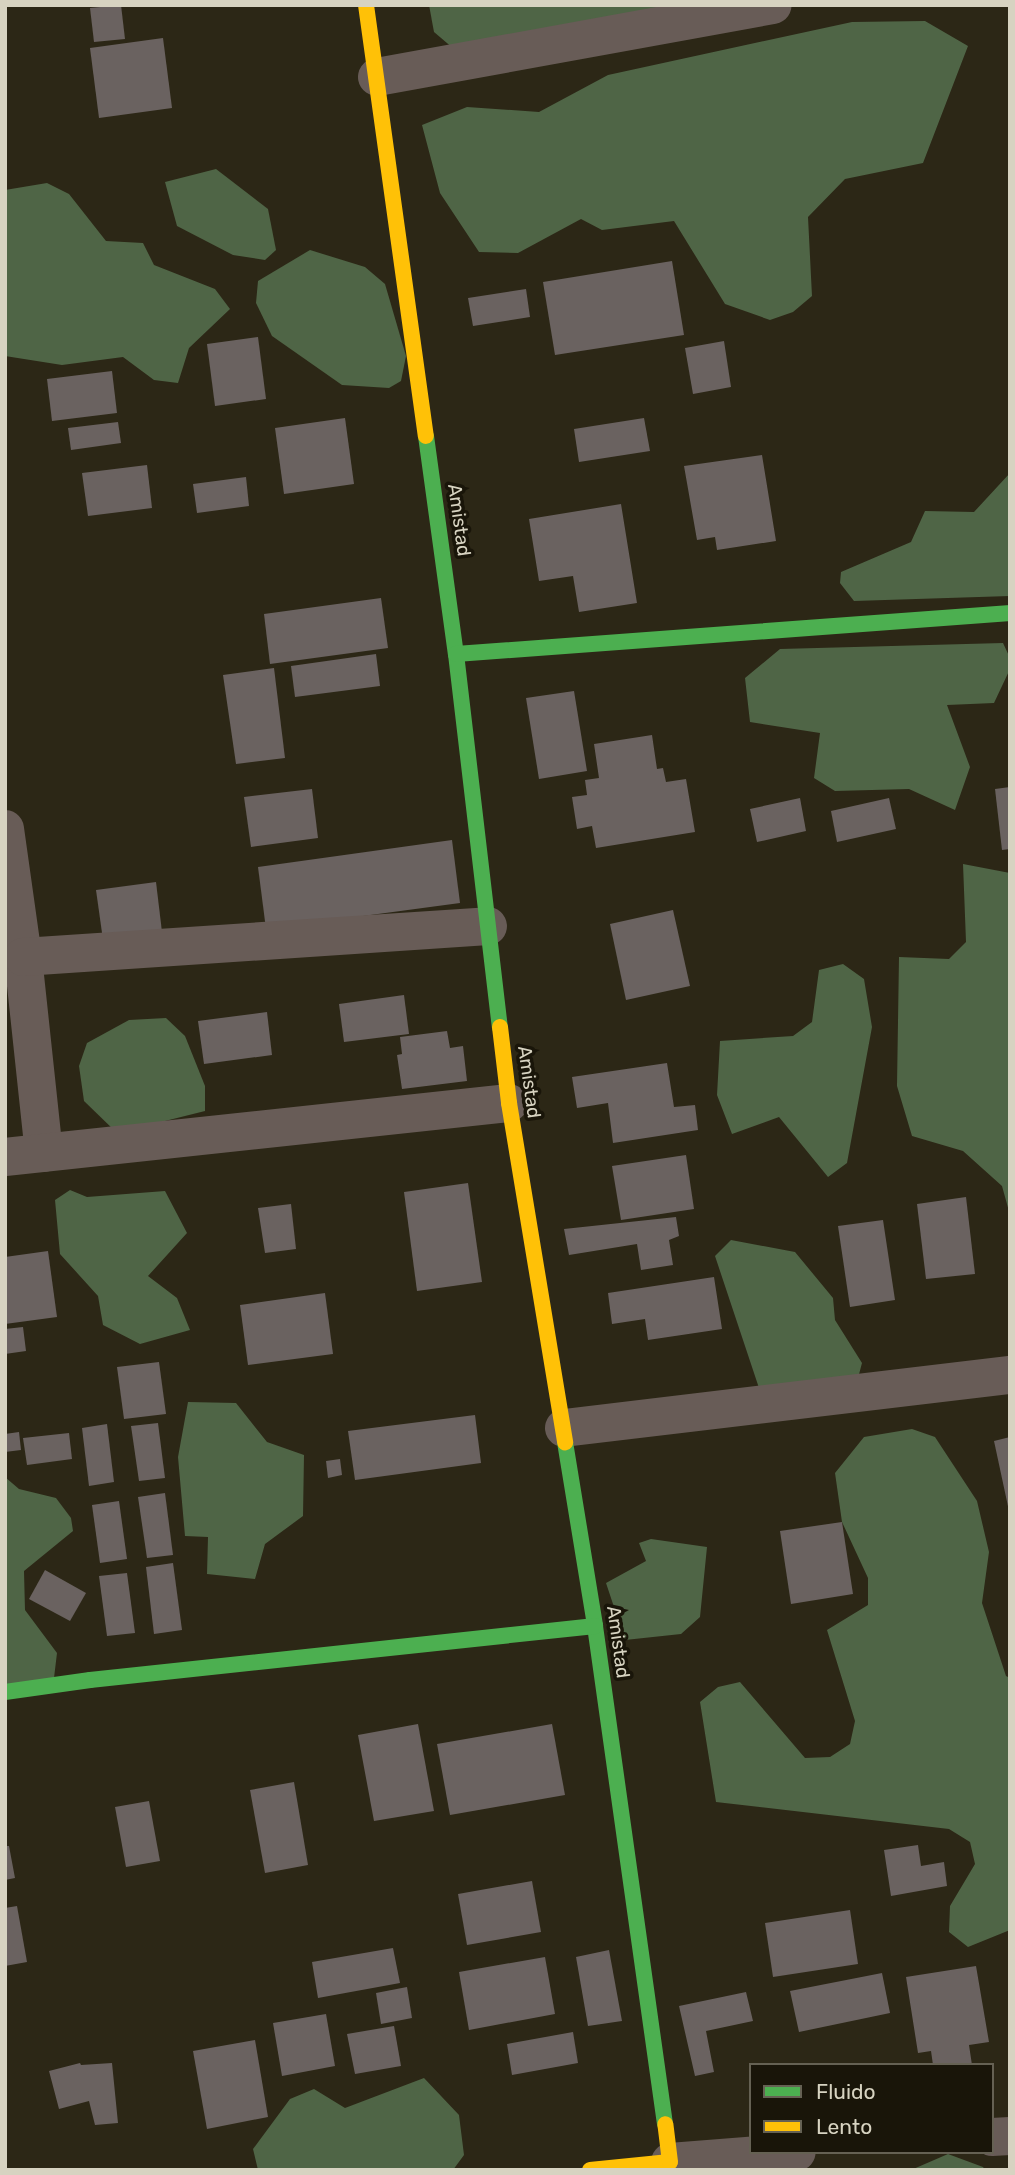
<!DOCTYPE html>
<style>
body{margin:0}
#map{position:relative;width:1015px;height:2175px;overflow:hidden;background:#2c2716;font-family:Rubik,sans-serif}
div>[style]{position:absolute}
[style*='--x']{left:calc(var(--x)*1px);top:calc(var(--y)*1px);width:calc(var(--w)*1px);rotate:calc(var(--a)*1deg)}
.forest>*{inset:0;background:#4f6546}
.building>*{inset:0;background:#6a6260}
.street>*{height:38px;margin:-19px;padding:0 19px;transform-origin:19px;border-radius:19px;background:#685c57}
.fast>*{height:16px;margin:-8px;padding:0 8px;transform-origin:8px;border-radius:8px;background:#4caf50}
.slow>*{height:16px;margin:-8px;padding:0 8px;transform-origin:8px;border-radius:8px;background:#ffc107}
span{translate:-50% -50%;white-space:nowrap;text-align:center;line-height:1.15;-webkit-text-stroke:7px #191509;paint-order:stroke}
.street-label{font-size:19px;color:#d7d3c1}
.frame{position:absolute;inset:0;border:7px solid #d7d3c1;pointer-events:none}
.legend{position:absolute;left:749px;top:2063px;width:245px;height:91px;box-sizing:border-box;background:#191509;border:2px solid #656153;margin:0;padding:9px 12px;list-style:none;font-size:21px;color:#d7d3c1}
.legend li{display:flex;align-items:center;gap:14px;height:35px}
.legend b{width:35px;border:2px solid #656153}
</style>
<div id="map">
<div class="forest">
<div style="clip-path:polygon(429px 5px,684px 5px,454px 49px,434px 32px)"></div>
<div style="clip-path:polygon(925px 21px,968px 46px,923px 163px,845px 179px,808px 217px,812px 296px,793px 312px,770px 320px,725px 304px,674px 221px,602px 230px,581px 219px,518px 253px,479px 252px,440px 193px,422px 125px,467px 107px,539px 112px,608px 75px,852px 22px)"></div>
<div style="clip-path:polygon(216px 169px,268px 209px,276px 250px,265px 260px,233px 255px,177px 226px,165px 182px)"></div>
<div style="clip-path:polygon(47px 183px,69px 194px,106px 241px,143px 243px,154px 265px,215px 289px,230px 309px,189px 348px,178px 383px,154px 380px,123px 357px,62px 365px,5px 356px,5px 190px)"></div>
<div style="clip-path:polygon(310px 250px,365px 267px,385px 284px,406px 356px,401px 381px,389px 388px,342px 385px,272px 336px,256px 303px,258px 281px)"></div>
<div style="clip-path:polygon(1010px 473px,1010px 596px,854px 601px,840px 583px,841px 572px,911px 542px,925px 511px,974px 512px)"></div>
<div style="clip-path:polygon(1003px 643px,1010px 658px,1010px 669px,994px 703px,947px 705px,970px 767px,955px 810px,909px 789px,835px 791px,814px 778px,820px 733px,750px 722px,745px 678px,780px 649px)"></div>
<div style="clip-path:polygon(963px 864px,1010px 873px,1010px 1215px,1002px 1186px,963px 1151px,912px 1136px,897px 1086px,899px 957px,949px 959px,966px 942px)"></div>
<div style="clip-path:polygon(843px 964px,864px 979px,872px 1027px,847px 1163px,828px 1177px,779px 1117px,732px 1134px,717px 1095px,720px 1041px,793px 1036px,812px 1022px,819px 970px)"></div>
<div style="clip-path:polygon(166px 1018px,185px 1036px,205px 1086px,205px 1111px,117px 1133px,84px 1101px,79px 1066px,87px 1043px,129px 1020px)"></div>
<div style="clip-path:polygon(70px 1190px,87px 1197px,165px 1191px,187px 1233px,148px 1276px,177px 1298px,190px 1330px,140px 1344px,103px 1325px,98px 1296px,60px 1254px,55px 1200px)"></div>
<div style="clip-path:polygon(731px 1240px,795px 1252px,833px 1298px,835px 1320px,862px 1363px,853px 1397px,760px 1391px,715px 1256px)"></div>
<div style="clip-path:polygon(188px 1402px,236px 1403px,267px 1442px,304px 1455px,303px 1516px,265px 1544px,255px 1579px,207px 1574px,208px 1537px,185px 1536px,178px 1457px)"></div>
<div style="clip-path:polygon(912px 1429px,935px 1437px,977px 1501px,989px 1552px,982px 1603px,1006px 1676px,1010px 1678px,1010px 1930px,968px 1947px,949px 1932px,950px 1906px,975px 1864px,970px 1842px,949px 1829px,716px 1802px,700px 1702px,718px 1687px,740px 1682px,805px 1758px,830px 1757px,850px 1744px,855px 1721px,827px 1630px,868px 1605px,868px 1578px,842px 1522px,835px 1473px,864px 1437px)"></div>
<div style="clip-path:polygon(5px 1477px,19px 1489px,56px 1498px,71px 1518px,73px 1531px,24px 1571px,25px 1610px,57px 1653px,54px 1678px,5px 1694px)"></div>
<div style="clip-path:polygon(651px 1539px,707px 1547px,700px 1617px,681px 1634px,625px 1640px,606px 1583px,646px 1561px,639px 1543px)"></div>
<div style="clip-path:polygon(424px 2078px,459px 2115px,464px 2155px,453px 2170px,258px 2170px,253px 2149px,290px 2099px,314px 2089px,345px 2108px)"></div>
<div style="clip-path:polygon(948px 2154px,983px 2167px,985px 2170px,911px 2170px)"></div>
</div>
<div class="building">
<div style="clip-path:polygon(121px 5px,125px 39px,94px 42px,90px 8px)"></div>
<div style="clip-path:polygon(163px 38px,172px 108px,99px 118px,90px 48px)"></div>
<div style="clip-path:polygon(672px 261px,684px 335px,555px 355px,543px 282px)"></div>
<div style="clip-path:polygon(526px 289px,530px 317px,473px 326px,468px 298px)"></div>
<div style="clip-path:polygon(258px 337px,266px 399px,215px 406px,207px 344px)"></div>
<div style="clip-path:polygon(724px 341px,731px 387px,693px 394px,685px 348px)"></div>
<div style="clip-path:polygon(112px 371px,117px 413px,52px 421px,47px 379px)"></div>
<div style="clip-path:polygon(345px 418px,354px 484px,284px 494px,275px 428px)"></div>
<div style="clip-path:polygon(644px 418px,650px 451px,579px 462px,574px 429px)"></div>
<div style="clip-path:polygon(118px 422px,121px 443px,71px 450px,68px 428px)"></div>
<div style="clip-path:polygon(762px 455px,776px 541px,717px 550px,715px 537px,697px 540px,684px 466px)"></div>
<div style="clip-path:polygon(147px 465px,152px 508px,88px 516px,82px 473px)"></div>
<div style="clip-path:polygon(246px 477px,249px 506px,197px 513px,193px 484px)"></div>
<div style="clip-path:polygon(621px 504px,637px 603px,579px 612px,573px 576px,539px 581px,529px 519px)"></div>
<div style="clip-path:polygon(381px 598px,388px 648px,270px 664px,264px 614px)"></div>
<div style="clip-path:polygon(376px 654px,380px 686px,295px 697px,291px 666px)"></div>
<div style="clip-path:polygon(274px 668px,285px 758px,236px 764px,223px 675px)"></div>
<div style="clip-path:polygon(574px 691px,587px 771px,539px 779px,526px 698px)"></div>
<div style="clip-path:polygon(652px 735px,657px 769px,663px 768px,666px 782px,686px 779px,695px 832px,596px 848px,592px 826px,577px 829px,572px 797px,587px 795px,585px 780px,599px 778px,594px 744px)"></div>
<div style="clip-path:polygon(1010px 787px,1010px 849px,1002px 850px,995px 789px)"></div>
<div style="clip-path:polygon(312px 789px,318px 838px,251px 847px,244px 797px)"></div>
<div style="clip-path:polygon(800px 798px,806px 831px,757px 842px,750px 809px)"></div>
<div style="clip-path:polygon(889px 798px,896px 829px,837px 842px,831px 811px)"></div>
<div style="clip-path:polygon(452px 840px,460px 903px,266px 929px,258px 867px)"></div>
<div style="clip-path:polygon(156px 882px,162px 932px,103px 940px,96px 890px)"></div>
<div style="clip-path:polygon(673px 910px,690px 986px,626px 1000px,610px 924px)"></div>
<div style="clip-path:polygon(404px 995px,409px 1034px,344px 1042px,339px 1004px)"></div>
<div style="clip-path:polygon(267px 1012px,272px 1055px,204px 1064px,198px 1021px)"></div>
<div style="clip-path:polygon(447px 1031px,450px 1048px,463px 1046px,467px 1081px,402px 1089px,397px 1055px,402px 1054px,400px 1037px)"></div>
<div style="clip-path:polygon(667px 1063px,674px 1107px,695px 1105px,698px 1130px,613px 1143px,608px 1103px,577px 1108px,572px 1077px)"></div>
<div style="clip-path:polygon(686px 1155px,694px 1209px,621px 1220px,612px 1166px)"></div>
<div style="clip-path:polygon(468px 1183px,482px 1282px,417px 1291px,404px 1192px)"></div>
<div style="clip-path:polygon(966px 1197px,975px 1274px,926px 1279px,917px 1204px)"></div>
<div style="clip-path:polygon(291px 1204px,296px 1249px,265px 1253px,258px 1208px)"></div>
<div style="clip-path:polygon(676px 1217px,679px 1236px,669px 1240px,673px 1265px,641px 1270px,637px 1244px,569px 1255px,564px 1229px)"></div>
<div style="clip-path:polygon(883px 1220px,895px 1300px,850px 1307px,838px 1226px)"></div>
<div style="clip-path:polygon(48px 1251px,57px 1317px,5px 1324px,5px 1257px)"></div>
<div style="clip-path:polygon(714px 1277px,722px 1329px,648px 1340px,645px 1319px,612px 1324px,608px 1293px)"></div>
<div style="clip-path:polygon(325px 1293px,333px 1354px,248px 1365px,240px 1305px)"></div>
<div style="clip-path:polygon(23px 1327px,26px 1351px,5px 1354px,5px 1329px)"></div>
<div style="clip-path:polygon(159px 1362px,166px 1414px,124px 1419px,117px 1367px)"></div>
<div style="clip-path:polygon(475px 1415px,481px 1463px,355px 1480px,348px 1431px)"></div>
<div style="clip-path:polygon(158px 1423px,165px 1478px,139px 1481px,131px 1426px)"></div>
<div style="clip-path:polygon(107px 1424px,114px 1482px,89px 1486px,82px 1428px)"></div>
<div style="clip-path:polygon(19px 1432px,21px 1450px,5px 1452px,5px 1434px)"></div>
<div style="clip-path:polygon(69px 1433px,72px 1459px,27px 1465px,23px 1438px)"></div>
<div style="clip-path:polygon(1010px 1437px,1010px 1511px,1009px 1511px,994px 1441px)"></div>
<div style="clip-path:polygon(340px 1459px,342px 1475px,328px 1478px,326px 1461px)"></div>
<div style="clip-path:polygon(165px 1493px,173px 1555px,147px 1558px,138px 1497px)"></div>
<div style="clip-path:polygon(119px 1501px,127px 1559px,100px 1563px,92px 1505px)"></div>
<div style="clip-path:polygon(842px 1522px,853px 1594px,791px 1604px,780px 1531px)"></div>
<div style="clip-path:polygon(173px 1563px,182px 1630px,154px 1634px,146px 1567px)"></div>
<div style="clip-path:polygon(45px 1570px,86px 1593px,70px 1621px,29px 1599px)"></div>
<div style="clip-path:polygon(127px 1573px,135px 1633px,107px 1636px,99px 1576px)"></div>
<div style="clip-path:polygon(418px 1724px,434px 1811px,374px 1821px,358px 1735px)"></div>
<div style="clip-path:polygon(552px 1724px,565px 1795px,450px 1815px,437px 1744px)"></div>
<div style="clip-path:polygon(294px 1782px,308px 1865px,265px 1873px,250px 1790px)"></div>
<div style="clip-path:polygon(149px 1801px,160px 1861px,126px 1867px,115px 1807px)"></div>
<div style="clip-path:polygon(918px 1845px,921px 1866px,944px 1862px,947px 1886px,891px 1896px,884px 1850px)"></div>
<div style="clip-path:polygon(5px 1846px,9px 1846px,15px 1878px,5px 1880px)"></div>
<div style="clip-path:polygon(532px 1881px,541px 1932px,467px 1945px,458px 1894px)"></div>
<div style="clip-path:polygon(17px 1906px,27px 1962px,5px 1966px,5px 1908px)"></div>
<div style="clip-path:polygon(850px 1910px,858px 1964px,773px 1977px,765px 1923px)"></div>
<div style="clip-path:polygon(393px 1948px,400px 1983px,318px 1998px,312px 1962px)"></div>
<div style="clip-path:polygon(609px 1950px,622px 2021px,588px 2026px,576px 1957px)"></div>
<div style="clip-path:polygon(545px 1957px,555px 2014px,469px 2030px,459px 1972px)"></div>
<div style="clip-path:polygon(976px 1966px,989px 2042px,969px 2045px,972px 2065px,933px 2065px,931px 2051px,918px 2053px,906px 1977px)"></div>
<div style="clip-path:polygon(882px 1973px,890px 2013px,799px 2032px,790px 1991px)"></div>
<div style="clip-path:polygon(407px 1987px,412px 2018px,381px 2024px,376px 1993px)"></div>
<div style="clip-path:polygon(746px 1992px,753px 2021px,706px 2031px,714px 2072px,695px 2076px,679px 2006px)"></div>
<div style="clip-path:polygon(326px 2014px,335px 2066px,282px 2076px,273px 2023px)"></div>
<div style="clip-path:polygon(394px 2026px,401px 2066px,355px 2074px,347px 2034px)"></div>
<div style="clip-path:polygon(573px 2032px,578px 2063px,512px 2075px,507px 2044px)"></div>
<div style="clip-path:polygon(255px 2040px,268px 2117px,207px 2129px,193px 2051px)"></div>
<div style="clip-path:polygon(80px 2063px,81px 2065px,112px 2063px,118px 2123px,95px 2125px,89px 2101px,59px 2109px,49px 2071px)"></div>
</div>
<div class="street">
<div style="--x:377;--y:77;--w:402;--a:-10.3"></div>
<div style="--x:5;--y:829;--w:129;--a:82"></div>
<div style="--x:23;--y:957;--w:197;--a:83.9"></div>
<div style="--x:23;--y:957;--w:466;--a:-3.8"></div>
<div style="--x:5;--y:1157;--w:507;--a:-6.12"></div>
<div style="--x:564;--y:1428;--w:449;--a:-6.8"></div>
<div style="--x:992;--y:2137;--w:18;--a:-3"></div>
<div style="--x:670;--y:2162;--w:127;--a:-4.5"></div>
</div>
<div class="fast">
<div style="--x:426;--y:436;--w:220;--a:82.2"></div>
<div style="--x:456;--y:654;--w:376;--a:83.3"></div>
<div style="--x:456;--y:654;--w:556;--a:-4.23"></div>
<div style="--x:565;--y:1442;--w:186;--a:80.7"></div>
<div style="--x:595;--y:1626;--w:503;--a:82"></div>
<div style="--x:5;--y:1692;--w:86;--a:-8"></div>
<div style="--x:90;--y:1680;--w:508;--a:-6.1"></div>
</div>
<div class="slow">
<div style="--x:366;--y:5;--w:435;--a:82.1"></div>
<div style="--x:500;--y:1027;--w:77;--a:83.2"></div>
<div style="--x:509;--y:1103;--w:344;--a:80.6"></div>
<div style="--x:590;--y:2170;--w:80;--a:-5.7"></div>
<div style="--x:670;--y:2162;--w:38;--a:-97"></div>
</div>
<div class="street-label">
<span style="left:459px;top:520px;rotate:82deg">Amistad</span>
<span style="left:529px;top:1082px;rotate:82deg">Amistad</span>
<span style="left:618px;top:1642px;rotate:82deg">Amistad</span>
</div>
<div class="frame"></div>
<ul class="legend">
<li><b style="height:9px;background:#4caf50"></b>Fluido</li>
<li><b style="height:9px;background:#ffc107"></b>Lento</li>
</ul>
</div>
